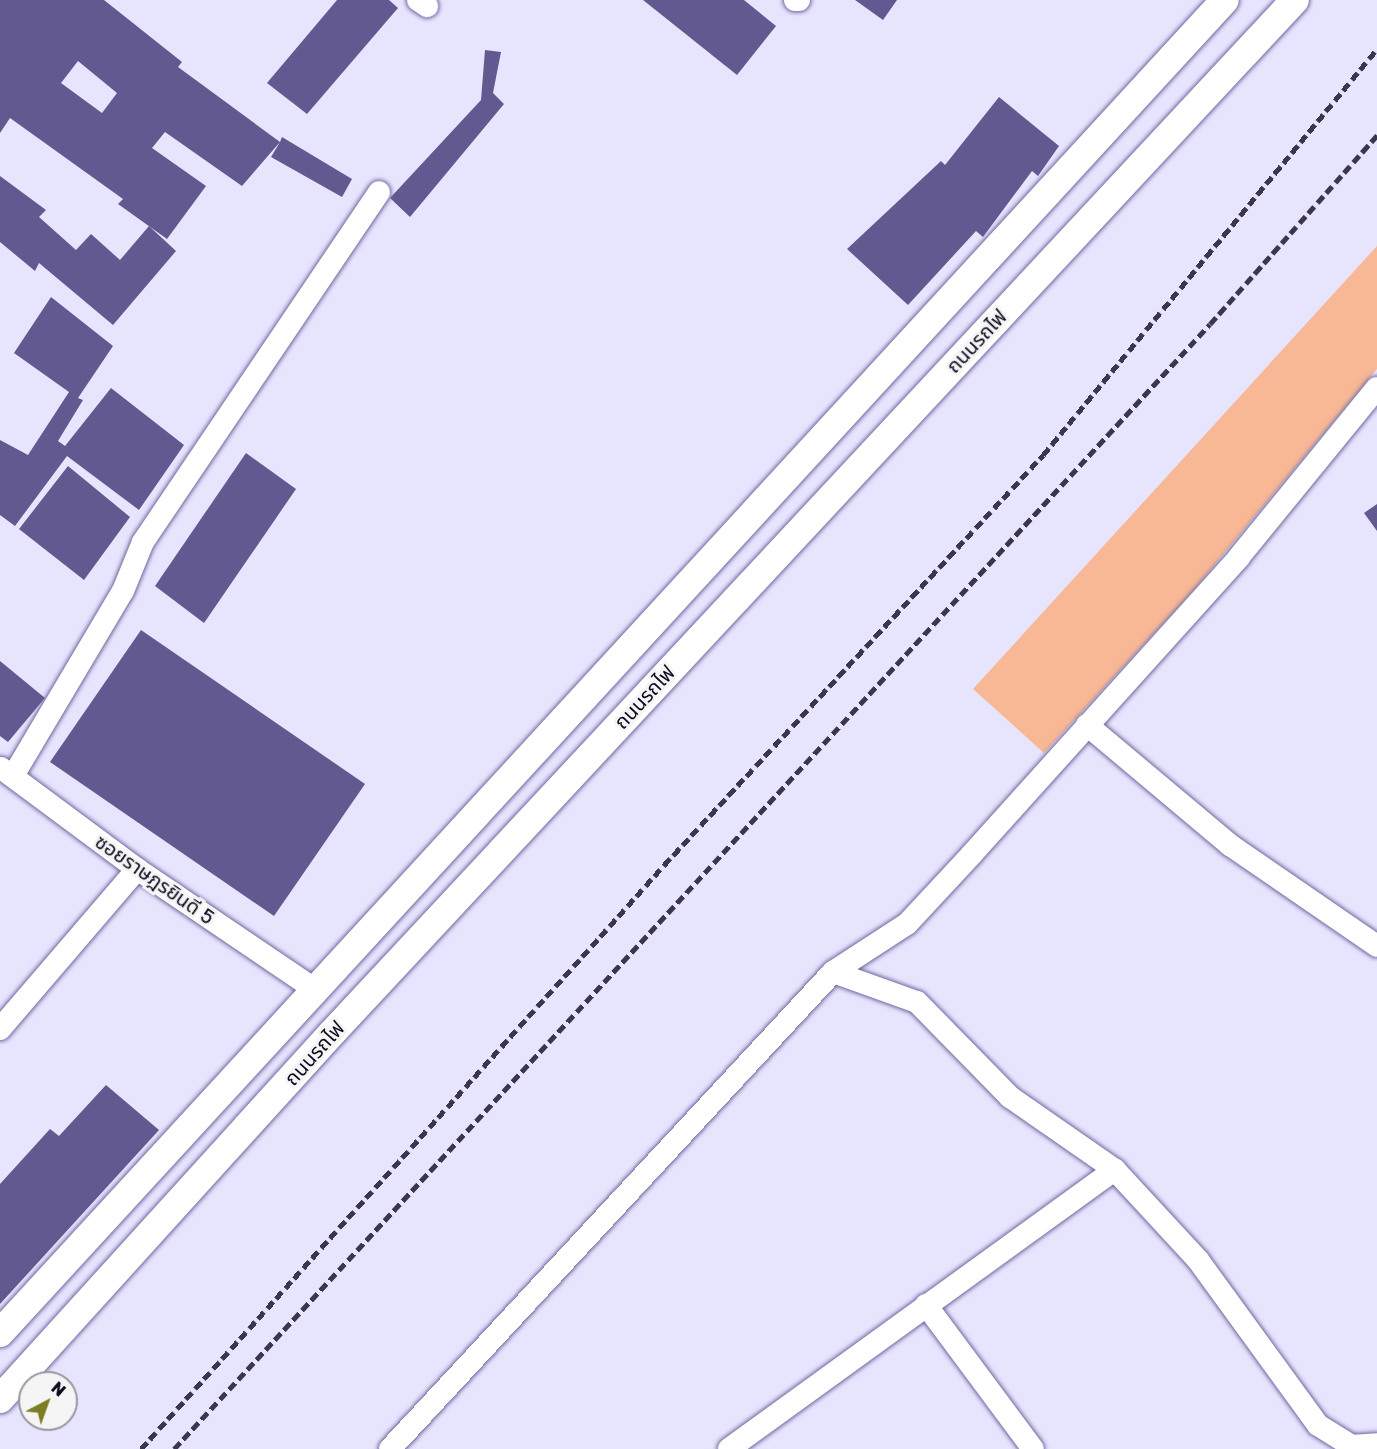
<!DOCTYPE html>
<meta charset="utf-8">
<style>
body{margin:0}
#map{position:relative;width:1377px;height:1449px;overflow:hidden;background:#e7e5fe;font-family:"Golos Text","Noto Sans Thai",sans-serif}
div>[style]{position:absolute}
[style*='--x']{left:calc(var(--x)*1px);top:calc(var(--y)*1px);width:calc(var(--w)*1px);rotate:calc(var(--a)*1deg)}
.green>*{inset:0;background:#f8b895}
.building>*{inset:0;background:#61598f}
.roads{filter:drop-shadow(0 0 2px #7068a0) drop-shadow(0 0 2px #7068a0)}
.minor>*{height:22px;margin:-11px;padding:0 11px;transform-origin:11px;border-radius:11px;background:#fff}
.tertiary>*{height:28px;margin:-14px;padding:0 14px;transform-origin:14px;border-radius:14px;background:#fff}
.rail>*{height:4.5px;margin-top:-2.25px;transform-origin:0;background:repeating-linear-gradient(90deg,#3a364b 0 9px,transparent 0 13.5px)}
span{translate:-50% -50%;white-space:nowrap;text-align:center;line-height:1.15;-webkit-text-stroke:6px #f5f5f5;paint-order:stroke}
.street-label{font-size:20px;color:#0d091d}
.north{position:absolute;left:18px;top:1371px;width:60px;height:60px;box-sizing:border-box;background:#f5f5f5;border:2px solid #98979f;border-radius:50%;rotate:41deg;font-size:16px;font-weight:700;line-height:24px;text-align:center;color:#0d091d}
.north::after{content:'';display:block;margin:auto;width:21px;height:27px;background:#7d7d25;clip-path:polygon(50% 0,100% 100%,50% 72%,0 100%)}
</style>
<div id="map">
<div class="green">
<div style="clip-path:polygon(1377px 246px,1377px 369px,1192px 592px,1044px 753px,973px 689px)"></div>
</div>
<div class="building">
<div style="clip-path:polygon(evenodd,0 0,104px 0,182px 62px,178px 67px,280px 142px,282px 137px,352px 179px,342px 197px,271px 157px,280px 142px,242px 186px,165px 132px,152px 148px,206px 186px,167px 239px,118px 204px,123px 199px,10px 118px,0 133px,0 0,78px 61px,117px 93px,102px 113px,61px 83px,78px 61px)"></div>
<div style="clip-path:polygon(337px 0,389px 0,398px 8px,307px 114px,267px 83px)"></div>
<div style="clip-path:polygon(643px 0,744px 0,776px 26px,737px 75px)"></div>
<div style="clip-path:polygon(855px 0,897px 0,883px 20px)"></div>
<div style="clip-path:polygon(485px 50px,501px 52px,493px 93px,504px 104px,410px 217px,390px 198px,481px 100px)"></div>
<div style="clip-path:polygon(999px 97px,1059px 146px,1038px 176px,1032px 171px,983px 237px,976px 231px,908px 305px,847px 249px,941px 161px,945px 165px)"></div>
<div style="clip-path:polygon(0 176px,46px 210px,39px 217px,76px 250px,91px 234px,120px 260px,149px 226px,176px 251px,113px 325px,39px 263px,35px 271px,0 242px)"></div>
<div style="clip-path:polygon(51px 297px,113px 346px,78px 398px,83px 400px,58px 441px,65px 446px,111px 388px,184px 445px,139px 510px,67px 456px,15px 526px,0 515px,0 440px,28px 455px,69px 392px,14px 353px)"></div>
<div style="clip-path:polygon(246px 453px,296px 489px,204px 623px,155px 586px)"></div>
<div style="clip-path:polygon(68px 466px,130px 517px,84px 580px,19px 529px)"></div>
<div style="clip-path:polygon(1377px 504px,1377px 531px,1364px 513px)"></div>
<div style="clip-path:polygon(141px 630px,365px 784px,274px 916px,50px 762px)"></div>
<div style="clip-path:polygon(0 661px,45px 698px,8px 742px,0 736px)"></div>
<div style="clip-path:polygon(106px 1085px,159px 1130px,0 1304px,0 1184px,50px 1129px,59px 1136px)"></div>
</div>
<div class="roads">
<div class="minor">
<div style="--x:418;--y:0;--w:11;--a:34"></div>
<div style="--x:795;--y:0;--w:4;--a:0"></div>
<div style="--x:1087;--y:725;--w:187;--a:40"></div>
<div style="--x:1230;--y:845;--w:178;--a:34.5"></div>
<div style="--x:1;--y:768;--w:169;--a:36.6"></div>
<div style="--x:137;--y:869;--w:212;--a:34.1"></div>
<div style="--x:13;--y:776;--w:215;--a:-59.3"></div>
<div style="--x:123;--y:591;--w:53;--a:-67.8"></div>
<div style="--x:143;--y:542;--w:422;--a:-56"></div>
<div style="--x:833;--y:972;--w:89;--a:19.7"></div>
<div style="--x:917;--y:1002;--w:133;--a:45.6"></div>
<div style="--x:1010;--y:1097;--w:128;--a:34.8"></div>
<div style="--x:1115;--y:1170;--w:122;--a:47.3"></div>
<div style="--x:1198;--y:1260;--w:204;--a:54"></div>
<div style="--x:1318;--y:1425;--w:39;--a:32"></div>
<div style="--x:1351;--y:1446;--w:26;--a:-4"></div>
<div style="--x:0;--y:1029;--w:211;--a:-49.4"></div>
<div style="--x:926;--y:1305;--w:179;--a:53.4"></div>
<div style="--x:390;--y:1449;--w:651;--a:-47.12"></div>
<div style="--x:833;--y:972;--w:88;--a:-33"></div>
<div style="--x:907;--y:924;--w:96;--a:-47.1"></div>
<div style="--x:972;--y:854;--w:399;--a:-48"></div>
<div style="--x:1239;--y:557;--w:218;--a:-50.8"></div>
<div style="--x:729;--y:1449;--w:476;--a:-35.9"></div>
</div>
<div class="tertiary">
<div style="--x:0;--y:1333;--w:1810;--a:-47.42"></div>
<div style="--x:0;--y:1399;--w:494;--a:-47.8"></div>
<div style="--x:332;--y:1033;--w:1412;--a:-47.01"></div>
</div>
</div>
<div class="rail">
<div style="--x:141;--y:1449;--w:784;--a:-48.15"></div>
<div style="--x:664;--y:865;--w:558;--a:-47.25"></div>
<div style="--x:1043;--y:455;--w:526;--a:-50.56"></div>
<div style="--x:174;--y:1449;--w:1529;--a:-47.36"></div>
<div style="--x:1210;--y:324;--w:252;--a:-48.5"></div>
</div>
<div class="street-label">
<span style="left:976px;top:341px;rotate:-47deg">ถนนรถไฟ</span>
<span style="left:644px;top:697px;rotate:-47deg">ถนนรถไฟ</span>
<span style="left:155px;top:879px;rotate:35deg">ซอยราษฎรยินดี 5</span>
<span style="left:314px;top:1053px;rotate:-48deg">ถนนรถไฟ</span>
</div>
<div class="north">N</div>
</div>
